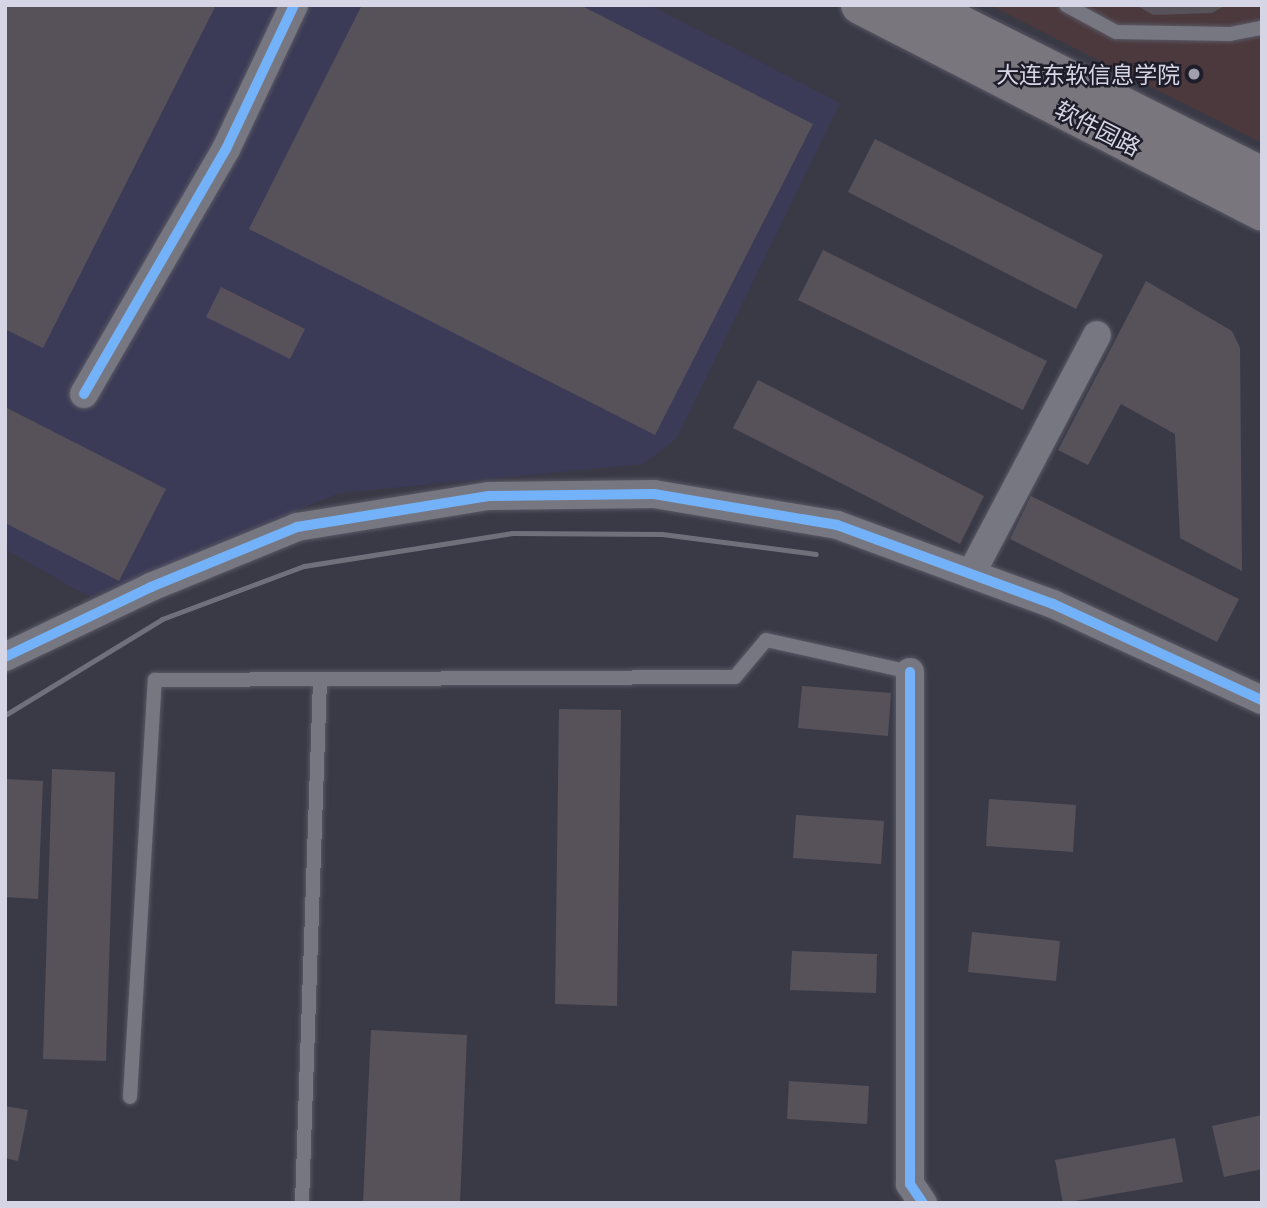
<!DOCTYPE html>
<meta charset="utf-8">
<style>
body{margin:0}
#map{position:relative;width:1267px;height:1208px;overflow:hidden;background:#3a3a47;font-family:"Playfair Display","Noto Sans SC",serif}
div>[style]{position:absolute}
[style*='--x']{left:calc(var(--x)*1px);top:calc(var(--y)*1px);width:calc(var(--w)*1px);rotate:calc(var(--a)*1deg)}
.built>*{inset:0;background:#3c3b57}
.education>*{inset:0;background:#4b393d}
.building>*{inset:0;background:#57525a}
.roads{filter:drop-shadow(0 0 2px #595965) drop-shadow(0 0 2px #595965)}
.service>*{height:14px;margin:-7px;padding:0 7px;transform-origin:7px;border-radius:7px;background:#777782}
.minor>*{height:28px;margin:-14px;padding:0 14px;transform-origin:14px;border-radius:14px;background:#777782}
.secondary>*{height:38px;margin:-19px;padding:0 19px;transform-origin:19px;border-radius:19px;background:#79767e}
.rail>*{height:5px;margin:-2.5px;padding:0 2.5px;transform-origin:2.5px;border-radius:2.5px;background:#70707a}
.cycleway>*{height:10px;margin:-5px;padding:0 5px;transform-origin:5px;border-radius:5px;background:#73b2f8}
.dots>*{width:19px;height:19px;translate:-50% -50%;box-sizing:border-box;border:4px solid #1e1d29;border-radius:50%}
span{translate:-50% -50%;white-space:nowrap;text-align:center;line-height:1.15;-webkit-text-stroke:5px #1e1d29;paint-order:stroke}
.poi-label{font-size:23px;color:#d5d5e5}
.right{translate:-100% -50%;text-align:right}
.street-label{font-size:23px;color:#d5d5e5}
.frame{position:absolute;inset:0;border:7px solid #d5d5e5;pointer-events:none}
</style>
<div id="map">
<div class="built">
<div style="clip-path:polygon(5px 5px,649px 5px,840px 103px,676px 439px,643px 464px,339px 493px,90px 597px,5px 549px)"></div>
</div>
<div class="education">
<div style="clip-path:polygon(990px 5px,1262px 5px,1262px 143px)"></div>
</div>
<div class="building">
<div style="clip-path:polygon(5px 5px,216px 5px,43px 348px,5px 329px)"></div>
<div style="clip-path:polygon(362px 5px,580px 5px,813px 124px,655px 435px,249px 229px)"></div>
<div style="clip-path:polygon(1136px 5px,1226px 5px,1212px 13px,1153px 15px)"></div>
<div style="clip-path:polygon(875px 139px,1103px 255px,1076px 309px,848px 192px)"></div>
<div style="clip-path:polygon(823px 250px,1047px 361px,1023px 410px,798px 300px)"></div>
<div style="clip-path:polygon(1146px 281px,1232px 331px,1240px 348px,1242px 571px,1180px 538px,1175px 434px,1121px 404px,1088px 465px,1058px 450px)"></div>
<div style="clip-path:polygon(221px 287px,305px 329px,290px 359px,206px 317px)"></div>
<div style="clip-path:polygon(758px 380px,984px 496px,960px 544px,733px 428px)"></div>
<div style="clip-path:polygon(5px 407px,166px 489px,119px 581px,5px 523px)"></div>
<div style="clip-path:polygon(1031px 496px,1239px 599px,1217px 642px,1010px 539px)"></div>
<div style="clip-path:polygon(802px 686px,891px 693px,888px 736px,798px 728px)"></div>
<div style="clip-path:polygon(559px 709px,621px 710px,617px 1006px,555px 1004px)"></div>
<div style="clip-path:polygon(52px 769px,115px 772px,106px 1061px,43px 1059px)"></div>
<div style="clip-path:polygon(5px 779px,43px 781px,38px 899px,5px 897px)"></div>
<div style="clip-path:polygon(989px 799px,1076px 805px,1073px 852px,986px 846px)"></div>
<div style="clip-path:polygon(796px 815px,884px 821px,881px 864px,793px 858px)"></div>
<div style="clip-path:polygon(972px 932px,1060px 941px,1056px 981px,968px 972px)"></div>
<div style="clip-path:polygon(792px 951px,877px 954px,876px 993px,790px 990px)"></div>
<div style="clip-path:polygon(371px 1030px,467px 1035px,460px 1203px,363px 1203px)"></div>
<div style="clip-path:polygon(789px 1081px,869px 1086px,867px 1124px,787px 1119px)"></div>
<div style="clip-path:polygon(5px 1106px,28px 1110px,18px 1161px,5px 1158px)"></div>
<div style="clip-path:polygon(1262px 1115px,1262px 1169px,1224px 1177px,1212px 1126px)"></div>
<div style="clip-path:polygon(1175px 1138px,1183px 1182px,1063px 1203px,1055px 1160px)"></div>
</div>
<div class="roads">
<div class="service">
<div style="--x:1066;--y:5;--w:57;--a:28.4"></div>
<div style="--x:1116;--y:32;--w:114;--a:1"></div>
<div style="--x:1230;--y:34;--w:33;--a:-11"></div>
<div style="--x:130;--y:1097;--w:418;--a:-86.6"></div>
<div style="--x:155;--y:680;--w:580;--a:-0.3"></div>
<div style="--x:735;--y:677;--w:48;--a:-50"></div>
<div style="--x:766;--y:640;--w:148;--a:12.5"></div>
<div style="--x:302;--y:1203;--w:523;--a:-88.03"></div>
</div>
<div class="minor">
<div style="--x:84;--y:394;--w:283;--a:-59.9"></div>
<div style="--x:226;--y:149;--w:159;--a:-64.7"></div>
<div style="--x:971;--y:574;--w:270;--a:-62.2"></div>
<div style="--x:5;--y:657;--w:162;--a:-25.6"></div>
<div style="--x:151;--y:587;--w:158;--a:-22.3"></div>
<div style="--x:297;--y:527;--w:194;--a:-9.2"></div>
<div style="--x:489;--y:496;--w:165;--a:-0.7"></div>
<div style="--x:654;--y:494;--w:186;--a:9.6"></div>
<div style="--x:837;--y:525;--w:230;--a:20.1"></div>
<div style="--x:1053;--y:604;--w:230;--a:24.7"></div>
<div style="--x:910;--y:672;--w:512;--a:90"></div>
<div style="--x:910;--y:1184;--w:23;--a:56"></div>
</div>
<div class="secondary">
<div style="--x:860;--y:5;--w:452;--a:27.2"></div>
<div style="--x:922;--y:5;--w:381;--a:26.7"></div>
</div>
</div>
<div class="rail">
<div style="--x:5;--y:715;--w:184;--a:-31.4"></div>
<div style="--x:162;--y:619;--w:152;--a:-20.5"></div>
<div style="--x:304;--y:566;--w:211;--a:-9"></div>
<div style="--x:512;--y:533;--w:150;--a:0.4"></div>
<div style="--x:662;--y:534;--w:155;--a:7.4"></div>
</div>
<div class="cycleway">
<div style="--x:84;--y:394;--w:283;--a:-59.9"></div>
<div style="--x:226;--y:149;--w:159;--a:-64.7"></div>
<div style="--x:5;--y:657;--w:162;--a:-25.6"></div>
<div style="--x:151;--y:587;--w:158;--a:-22.3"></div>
<div style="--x:297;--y:527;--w:194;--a:-9.2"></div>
<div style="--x:489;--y:496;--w:165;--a:-0.7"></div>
<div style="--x:654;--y:494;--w:186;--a:9.6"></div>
<div style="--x:837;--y:525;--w:230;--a:20.1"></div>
<div style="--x:1053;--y:604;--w:230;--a:24.7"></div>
<div style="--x:910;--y:672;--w:512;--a:90"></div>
<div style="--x:910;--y:1184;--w:23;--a:56"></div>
</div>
<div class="dots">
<div style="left:1194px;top:74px;background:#9f9fae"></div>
</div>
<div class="poi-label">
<span class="right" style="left:1180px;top:74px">大连东软信息学院</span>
</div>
<div class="street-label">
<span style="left:1098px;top:128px;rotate:27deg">软件园路</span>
</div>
<div class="frame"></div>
</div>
